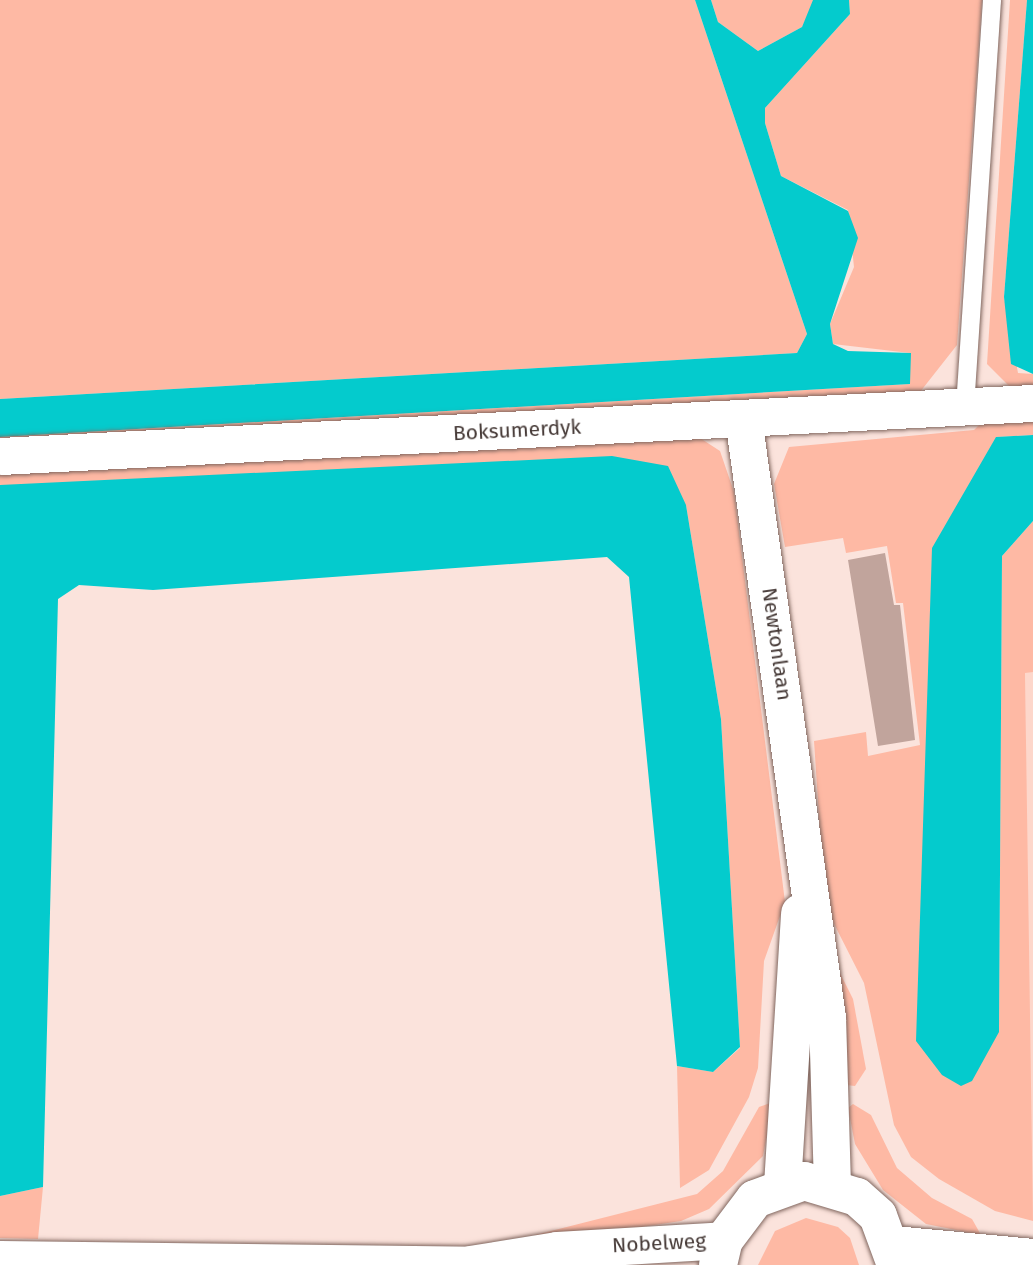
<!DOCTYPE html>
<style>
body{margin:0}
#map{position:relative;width:1033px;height:1265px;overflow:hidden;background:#fbe3dc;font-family:"Fira Sans",sans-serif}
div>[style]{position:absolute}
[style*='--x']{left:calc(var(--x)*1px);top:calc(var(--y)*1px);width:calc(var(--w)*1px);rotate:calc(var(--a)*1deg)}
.built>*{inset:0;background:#fdd7cb}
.green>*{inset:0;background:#feb9a4}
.water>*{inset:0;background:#04cbcd}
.building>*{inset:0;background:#c1a49c}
.roads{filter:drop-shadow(0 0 2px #80665e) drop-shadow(0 0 2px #80665e)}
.service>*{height:18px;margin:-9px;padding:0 9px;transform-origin:9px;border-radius:9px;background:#fff}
.minor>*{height:37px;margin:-18.5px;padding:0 18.5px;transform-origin:18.5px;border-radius:18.5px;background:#fff}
.tertiary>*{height:38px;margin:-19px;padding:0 19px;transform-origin:19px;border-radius:19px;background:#fff}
span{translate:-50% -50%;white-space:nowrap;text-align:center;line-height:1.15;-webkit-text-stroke:7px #fff;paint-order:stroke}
.street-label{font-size:21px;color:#453936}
</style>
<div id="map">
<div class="built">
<div style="clip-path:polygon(1025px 672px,1033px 672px,1033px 1216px,1029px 1197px)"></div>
</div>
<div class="green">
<div style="clip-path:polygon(0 0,695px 0,807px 334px,797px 353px,0 399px)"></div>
<div style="clip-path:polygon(711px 0,813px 0,814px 2px,802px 27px,758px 51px,718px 22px)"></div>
<div style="clip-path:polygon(849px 0,982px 0,957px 345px,920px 392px,0 444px,0 437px,910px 384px,910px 353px,833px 344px,830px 324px,854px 267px,848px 210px,781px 176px,765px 123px,765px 108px,850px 14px)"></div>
<div style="clip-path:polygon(1010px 0,1027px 0,1004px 297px,1018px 373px,1033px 374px,1033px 389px,1011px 388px,987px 364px)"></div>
<div style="clip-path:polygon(1033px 415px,1033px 435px,996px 437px,999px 1032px,1002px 556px,1033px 521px,1033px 672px,1025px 673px,1033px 1221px,995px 1211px,939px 1179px,911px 1157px,894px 1125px,864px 983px,825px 906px,814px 741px,866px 732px,868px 756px,920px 745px,903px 603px,896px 603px,887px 546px,846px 553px,843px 538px,785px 547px,774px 484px,789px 447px,974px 430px,986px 418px)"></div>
<div style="clip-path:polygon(700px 438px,720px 451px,734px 492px,785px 902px,764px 961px,758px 1068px,749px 1097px,709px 1170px,680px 1188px,677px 1066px,713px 1072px,740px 1048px,721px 719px,686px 505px,0 485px,0 471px)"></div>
<div style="clip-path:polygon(837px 967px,853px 999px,866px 1069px,855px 1086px,846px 1085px)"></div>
<div style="clip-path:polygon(773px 1102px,763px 1156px,709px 1209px,681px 1221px,536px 1243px,535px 1235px,697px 1194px,723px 1171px,759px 1107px)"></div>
<div style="clip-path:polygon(853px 1104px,871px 1115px,897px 1168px,932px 1198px,972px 1219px,981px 1235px,926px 1224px,883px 1190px,855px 1144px,848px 1108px)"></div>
<div style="clip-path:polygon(43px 1187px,38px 1239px,0 1238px,0 1196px)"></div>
<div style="clip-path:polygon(806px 1218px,838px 1227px,850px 1238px,859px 1265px,758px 1265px,775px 1231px)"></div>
</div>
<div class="water">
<div style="clip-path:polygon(695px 0,711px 0,718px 22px,758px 51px,802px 27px,813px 0,849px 0,850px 14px,765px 108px,765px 123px,781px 176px,848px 211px,858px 238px,830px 324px,833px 344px,848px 351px,911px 353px,910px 384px,0 437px,0 399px,797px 353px,807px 334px)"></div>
<div style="clip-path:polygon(1027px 0,1033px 0,1033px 374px,1011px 364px,1004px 297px)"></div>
<div style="clip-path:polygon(1033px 435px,1033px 521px,1002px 556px,999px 1032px,972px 1081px,961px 1086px,942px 1075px,916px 1041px,932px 548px,996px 437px)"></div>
<div style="clip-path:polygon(612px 456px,668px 466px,686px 505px,721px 719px,740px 1047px,713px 1072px,677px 1066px,629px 577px,607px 557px,153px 590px,79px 585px,58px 599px,43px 1187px,0 1196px,0 485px)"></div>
</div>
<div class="building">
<div style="clip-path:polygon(885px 553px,894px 605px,900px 605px,915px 740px,878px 746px,848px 560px)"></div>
</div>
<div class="roads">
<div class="service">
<div style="--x:965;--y:407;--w:408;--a:-86.2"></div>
</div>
<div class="minor">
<div style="--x:743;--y:418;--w:605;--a:82.02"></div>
<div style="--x:827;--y:1017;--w:168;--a:88.3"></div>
<div style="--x:0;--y:456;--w:1034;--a:-2.94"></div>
<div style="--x:782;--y:1185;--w:273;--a:-86.4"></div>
<div style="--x:893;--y:1244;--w:141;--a:5.3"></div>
<div style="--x:0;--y:1259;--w:475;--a:0.7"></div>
<div style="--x:470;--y:1264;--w:88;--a:-9.1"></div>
<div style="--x:557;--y:1250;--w:167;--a:-3.4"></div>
</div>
<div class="tertiary">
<div style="--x:718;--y:1265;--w:26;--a:-77"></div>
<div style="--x:724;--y:1240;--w:51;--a:-52.9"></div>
<div style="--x:755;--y:1199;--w:52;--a:-20.2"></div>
<div style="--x:804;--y:1181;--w:55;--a:16.8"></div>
<div style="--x:857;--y:1197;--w:28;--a:42"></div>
<div style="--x:878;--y:1216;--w:52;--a:69.8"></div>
</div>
</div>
<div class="street-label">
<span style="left:517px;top:430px;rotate:-3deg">Boksumerdyk</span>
<span style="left:777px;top:644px;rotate:82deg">Newtonlaan</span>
<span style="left:659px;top:1243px;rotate:-3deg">Nobelweg</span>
</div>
</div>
